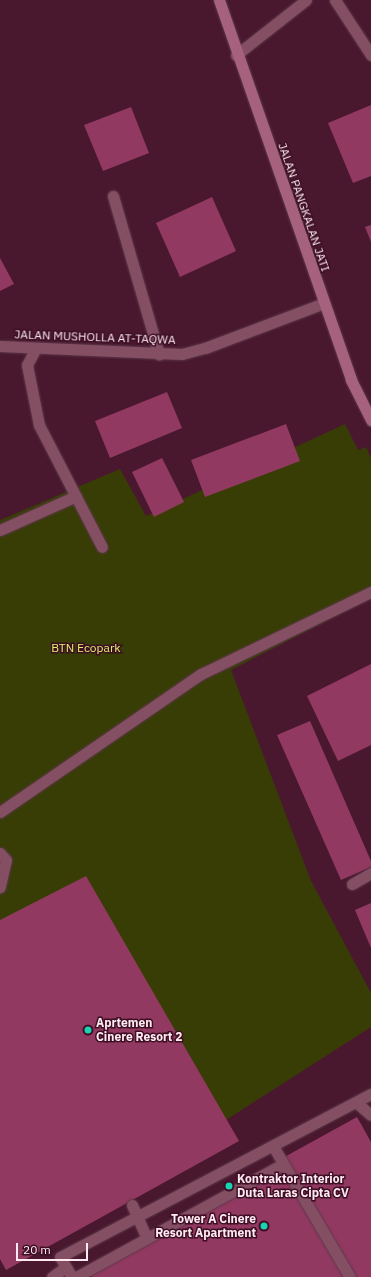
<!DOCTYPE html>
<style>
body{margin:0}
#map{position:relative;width:371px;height:1277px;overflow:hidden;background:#49182e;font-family:"IBM Plex Sans",sans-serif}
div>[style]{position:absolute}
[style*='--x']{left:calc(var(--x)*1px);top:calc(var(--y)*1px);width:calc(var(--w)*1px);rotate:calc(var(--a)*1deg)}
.green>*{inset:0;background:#383d06}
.building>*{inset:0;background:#923961}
.roads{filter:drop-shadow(0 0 1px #5e384a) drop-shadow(0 0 1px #5e384a)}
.service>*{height:11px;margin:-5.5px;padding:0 5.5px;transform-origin:5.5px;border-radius:5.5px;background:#844e63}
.minor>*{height:11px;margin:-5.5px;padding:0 5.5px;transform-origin:5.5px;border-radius:5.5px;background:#844e63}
.secondary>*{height:11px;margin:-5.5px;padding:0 5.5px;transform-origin:5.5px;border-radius:5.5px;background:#a6627d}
.dots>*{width:11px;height:11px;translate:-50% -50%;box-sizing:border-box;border:2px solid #3d0e24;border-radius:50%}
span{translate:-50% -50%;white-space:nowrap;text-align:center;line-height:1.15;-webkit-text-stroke:3px #3d0e24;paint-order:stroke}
.street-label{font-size:12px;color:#feeaf0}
.park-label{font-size:12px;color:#e1f16b}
.poi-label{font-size:12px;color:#feeaf0;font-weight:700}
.left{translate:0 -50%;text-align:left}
.right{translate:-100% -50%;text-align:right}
.scale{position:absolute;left:16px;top:1243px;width:72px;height:18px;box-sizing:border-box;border:2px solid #feeaf0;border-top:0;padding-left:5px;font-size:12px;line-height:14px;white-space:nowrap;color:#feeaf0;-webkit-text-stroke:3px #3d0e24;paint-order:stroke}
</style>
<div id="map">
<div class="green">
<div style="clip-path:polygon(345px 424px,358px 450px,366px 447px,371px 458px,371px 598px,231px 670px,311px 881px,371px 993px,371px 1027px,154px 1166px,0 928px,0 520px,120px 469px,146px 516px)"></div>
</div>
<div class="building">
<div style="clip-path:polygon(371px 105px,371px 176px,353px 183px,328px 123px)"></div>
<div style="clip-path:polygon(131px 107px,149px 153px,103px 171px,84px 125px)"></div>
<div style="clip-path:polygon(212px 197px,236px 251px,180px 277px,156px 223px)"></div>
<div style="clip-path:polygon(371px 225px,371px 242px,365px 227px)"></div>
<div style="clip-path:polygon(0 258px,14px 284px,0 291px)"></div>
<div style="clip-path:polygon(167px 392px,182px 428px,110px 458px,95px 421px)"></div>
<div style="clip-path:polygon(286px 424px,300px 461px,205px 497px,191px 460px)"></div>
<div style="clip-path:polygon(162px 458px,184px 502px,154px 517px,132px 472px)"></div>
<div style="clip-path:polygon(371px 664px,371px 745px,338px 761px,307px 696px)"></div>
<div style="clip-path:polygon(310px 721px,371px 861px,371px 867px,341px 880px,277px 735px)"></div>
<div style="clip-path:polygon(86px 876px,239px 1141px,6px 1270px,0 1259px,0 920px)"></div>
<div style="clip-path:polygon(371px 903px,371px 948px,355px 910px)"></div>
<div style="clip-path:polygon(357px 1117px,371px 1142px,371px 1277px,92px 1277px,86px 1266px)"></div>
</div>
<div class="roads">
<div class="service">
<div style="--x:335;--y:0;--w:66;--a:56.8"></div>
<div style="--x:236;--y:55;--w:89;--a:-38.2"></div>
<div style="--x:352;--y:884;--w:22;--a:-30"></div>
<div style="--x:357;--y:1103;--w:18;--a:41"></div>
<div style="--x:273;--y:1146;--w:152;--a:59.6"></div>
<div style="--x:132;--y:1205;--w:36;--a:66"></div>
<div style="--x:52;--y:1277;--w:17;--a:-36"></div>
<div style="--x:72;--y:1277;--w:23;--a:-121"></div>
<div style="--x:60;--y:1257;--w:351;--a:-27.7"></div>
<div style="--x:76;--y:1277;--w:236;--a:-28.6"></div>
</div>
<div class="minor">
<div style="--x:113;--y:196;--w:165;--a:73.8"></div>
<div style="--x:0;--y:346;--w:182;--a:2.5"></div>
<div style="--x:182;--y:354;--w:24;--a:-15"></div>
<div style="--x:205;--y:348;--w:127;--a:-20.7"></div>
<div style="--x:36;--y:348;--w:19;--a:118"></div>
<div style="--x:27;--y:365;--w:61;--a:78.7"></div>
<div style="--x:39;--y:425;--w:137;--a:62.7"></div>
<div style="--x:0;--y:530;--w:83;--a:-24.1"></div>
<div style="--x:0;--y:812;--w:244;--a:-34.5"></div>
<div style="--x:201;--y:674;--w:189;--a:-25.8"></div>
<div style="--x:0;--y:853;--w:9;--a:49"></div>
<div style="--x:6;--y:860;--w:28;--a:103"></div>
</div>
<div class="secondary">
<div style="--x:219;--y:0;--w:402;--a:70.8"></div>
<div style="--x:351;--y:380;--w:45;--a:63.4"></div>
</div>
</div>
<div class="dots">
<div style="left:88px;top:1030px;background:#17d5b2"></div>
<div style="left:229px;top:1186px;background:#17d5b2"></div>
<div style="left:264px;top:1226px;background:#17d5b2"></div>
</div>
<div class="street-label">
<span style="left:304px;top:207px;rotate:71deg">JALAN PANGKALAN JATI</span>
<span style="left:95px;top:337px;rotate:2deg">JALAN MUSHOLLA AT-TAQWA</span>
</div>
<div class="park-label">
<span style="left:86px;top:648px">BTN Ecopark</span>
</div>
<div class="poi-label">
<span class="left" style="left:96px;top:1030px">Aprtemen<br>Cinere Resort 2</span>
<span class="left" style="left:237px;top:1186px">Kontraktor Interior<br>Duta Laras Cipta CV</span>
<span class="right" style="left:256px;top:1226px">Tower A Cinere<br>Resort Apartment</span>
</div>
<div class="scale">20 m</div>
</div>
